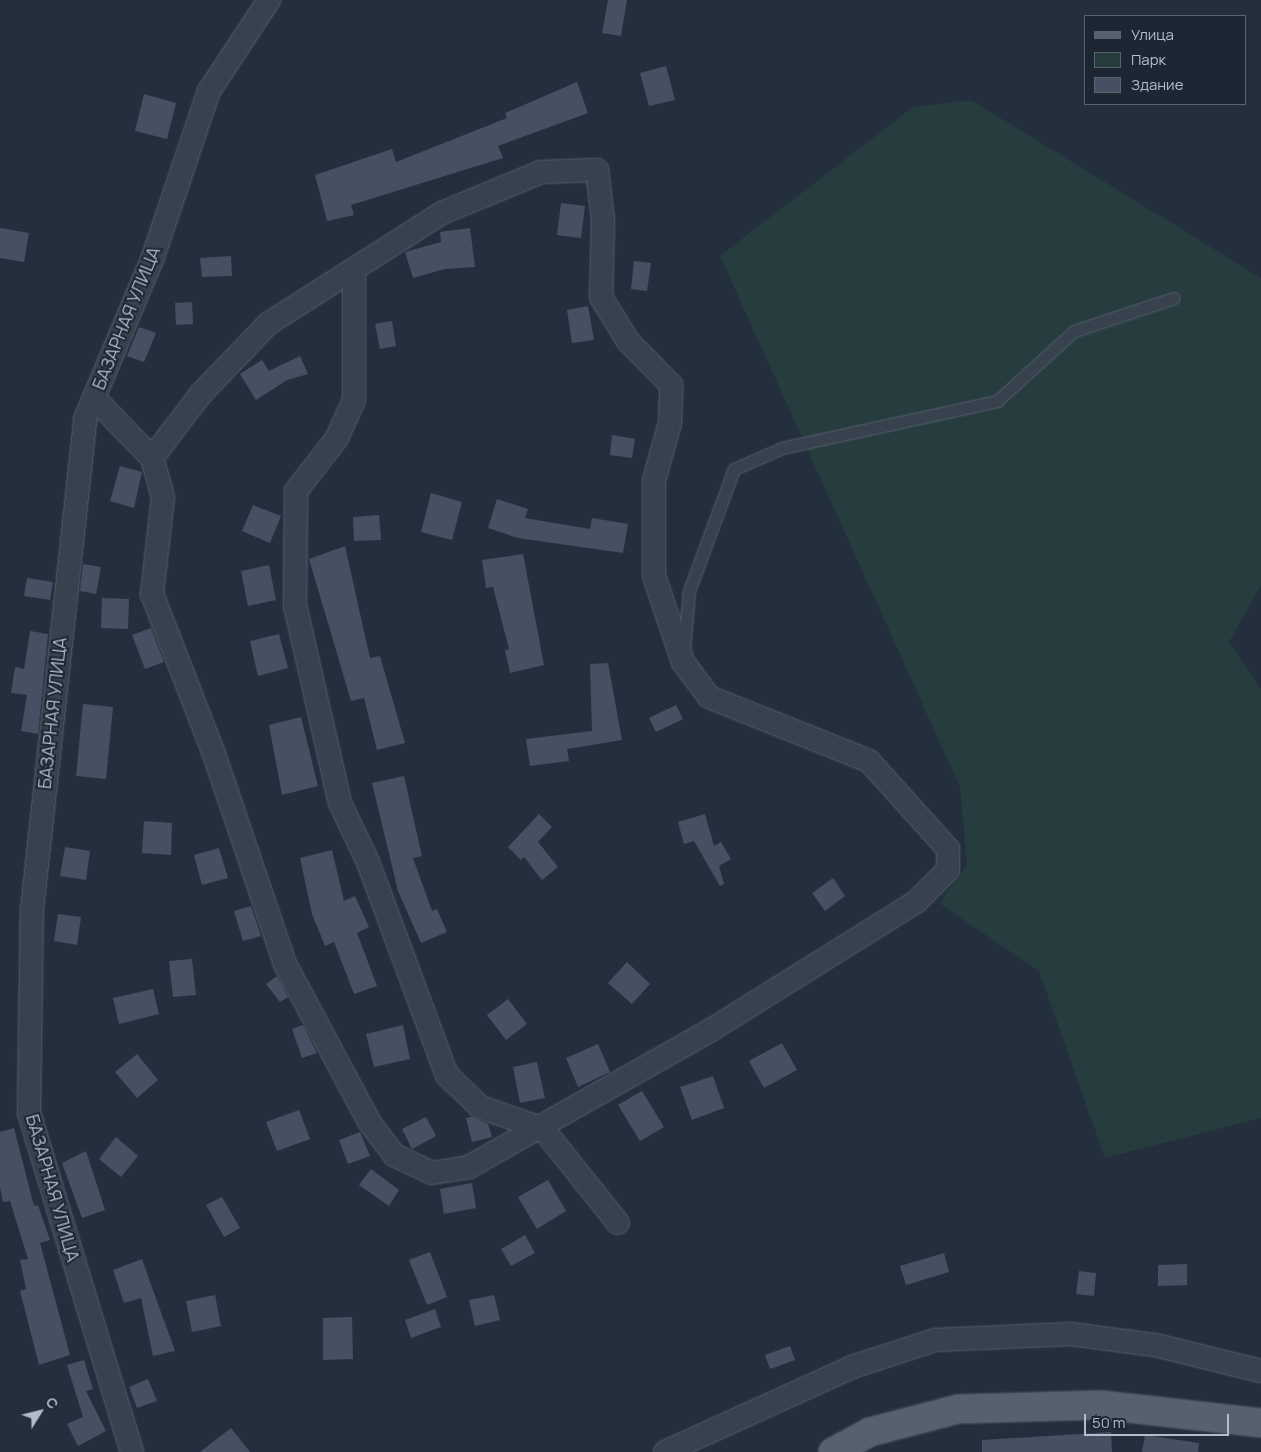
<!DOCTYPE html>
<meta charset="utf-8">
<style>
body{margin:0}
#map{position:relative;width:1261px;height:1452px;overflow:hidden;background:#242f3e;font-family:Manrope,sans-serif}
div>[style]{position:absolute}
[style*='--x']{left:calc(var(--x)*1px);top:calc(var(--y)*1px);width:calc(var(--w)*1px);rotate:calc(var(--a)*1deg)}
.green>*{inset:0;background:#263c3f}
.building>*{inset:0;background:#455162}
.roads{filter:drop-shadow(0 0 1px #565f6c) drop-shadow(0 0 1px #565f6c)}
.lane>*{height:11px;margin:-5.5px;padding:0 5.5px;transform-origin:5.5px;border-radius:5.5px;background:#38414e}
.street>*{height:22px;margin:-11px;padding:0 11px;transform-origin:11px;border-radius:11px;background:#38414e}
.primary>*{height:28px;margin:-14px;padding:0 14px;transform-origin:14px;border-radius:14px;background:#56606e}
span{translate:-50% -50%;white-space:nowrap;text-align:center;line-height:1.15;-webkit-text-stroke:4px #1d2633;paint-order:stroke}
.street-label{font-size:18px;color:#b4bcc9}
.legend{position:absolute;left:1084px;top:15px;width:162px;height:90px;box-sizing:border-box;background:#1d2633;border:1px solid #59626f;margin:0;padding:6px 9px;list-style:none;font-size:15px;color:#b4bcc9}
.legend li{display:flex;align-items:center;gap:10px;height:25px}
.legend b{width:25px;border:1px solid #59626f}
.north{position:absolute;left:15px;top:1387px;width:50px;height:50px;-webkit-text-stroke:4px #1d2633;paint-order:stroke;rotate:54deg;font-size:14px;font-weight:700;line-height:20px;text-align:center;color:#b4bcc9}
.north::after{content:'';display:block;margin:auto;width:18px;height:22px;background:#b4bcc9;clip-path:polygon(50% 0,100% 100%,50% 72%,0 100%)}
.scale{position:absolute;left:1084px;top:1414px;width:145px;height:22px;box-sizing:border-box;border:2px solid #b4bcc9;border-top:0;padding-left:6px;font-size:15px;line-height:18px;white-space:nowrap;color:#b4bcc9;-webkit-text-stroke:4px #1d2633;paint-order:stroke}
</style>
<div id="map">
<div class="green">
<div style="clip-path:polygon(971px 100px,1261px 278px,1261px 586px,1229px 642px,1261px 689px,1261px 1118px,1105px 1158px,1039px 971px,939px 903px,967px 865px,960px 787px,720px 256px,913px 107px)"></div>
</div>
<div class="building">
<div style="clip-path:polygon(608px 0,627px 0,621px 36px,602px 33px)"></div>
<div style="clip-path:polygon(666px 66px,675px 100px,649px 106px,640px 73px)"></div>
<div style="clip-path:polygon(577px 82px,588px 113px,498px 146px,503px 158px,351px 205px,354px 215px,327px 221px,315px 175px,392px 149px,396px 162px,507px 118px,505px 113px)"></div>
<div style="clip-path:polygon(144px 94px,176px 103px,167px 139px,135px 131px)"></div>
<div style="clip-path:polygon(561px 203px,585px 206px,581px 238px,557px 235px)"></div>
<div style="clip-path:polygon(0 228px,29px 233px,24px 262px,0 258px)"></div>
<div style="clip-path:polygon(470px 228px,475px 267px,445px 269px,413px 278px,405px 252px,441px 242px,440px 232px)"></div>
<div style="clip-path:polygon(231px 256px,232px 276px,202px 277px,200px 258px)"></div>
<div style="clip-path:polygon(634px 261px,651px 263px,647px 291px,631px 289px)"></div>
<div style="clip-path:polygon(192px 302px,193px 324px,176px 325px,175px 303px)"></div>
<div style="clip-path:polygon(588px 306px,594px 340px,572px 343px,567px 310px)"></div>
<div style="clip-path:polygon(392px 321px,396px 346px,380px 349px,375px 324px)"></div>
<div style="clip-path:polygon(139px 327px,156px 333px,144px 362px,127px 356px)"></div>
<div style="clip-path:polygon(300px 356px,308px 374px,287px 380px,256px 400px,240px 374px,262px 360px,269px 371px)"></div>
<div style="clip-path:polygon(612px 435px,635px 439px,632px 458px,610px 455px)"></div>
<div style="clip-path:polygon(120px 466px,142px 472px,134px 508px,110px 501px)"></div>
<div style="clip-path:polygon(431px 493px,462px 502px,452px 540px,421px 532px)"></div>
<div style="clip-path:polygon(497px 499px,528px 509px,525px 518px,590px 529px,592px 518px,628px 524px,623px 553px,518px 538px,488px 528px)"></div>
<div style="clip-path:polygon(253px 505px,281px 516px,270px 543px,242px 531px)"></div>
<div style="clip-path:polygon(379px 515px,381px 540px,354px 541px,353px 517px)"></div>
<div style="clip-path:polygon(345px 546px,370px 658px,380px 656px,405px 743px,377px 750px,364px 698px,351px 701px,309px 559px)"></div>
<div style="clip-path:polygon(523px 554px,544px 665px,510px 673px,505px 650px,509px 649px,493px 587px,486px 588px,482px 560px)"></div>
<div style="clip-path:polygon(83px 564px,101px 567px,96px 594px,80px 591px)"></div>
<div style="clip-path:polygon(269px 565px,276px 600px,248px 606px,241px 571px)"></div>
<div style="clip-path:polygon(27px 578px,53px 582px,50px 600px,24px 596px)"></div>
<div style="clip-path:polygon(102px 598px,129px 599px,128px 629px,101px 628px)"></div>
<div style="clip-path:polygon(151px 628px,164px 662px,145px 669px,132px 635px)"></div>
<div style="clip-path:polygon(30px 631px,48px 634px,38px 734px,21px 731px,27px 695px,11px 693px,15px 667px,24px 669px)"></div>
<div style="clip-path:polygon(279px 634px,288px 668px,258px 676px,250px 641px)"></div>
<div style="clip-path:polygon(608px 663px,622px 740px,567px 749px,569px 761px,530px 766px,526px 739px,592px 731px,590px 664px)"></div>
<div style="clip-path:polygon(83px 704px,113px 707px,106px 779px,76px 776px)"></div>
<div style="clip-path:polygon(676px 705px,683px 719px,656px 732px,649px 718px)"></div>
<div style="clip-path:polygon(301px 717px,318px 786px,282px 795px,269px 725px)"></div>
<div style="clip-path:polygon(404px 776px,422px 856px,413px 858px,432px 911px,437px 909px,447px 932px,421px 943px,398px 891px,372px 783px)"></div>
<div style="clip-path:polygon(539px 814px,552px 827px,538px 842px,558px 867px,542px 880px,524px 857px,521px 860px,508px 847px)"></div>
<div style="clip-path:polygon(705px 814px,714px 846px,721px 842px,731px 859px,719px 866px,724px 884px,720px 886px,694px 841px,684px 844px,678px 822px)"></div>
<div style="clip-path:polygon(144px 821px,172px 823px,171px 855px,142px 853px)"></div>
<div style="clip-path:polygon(65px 847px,90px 851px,86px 880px,60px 876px)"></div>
<div style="clip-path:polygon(219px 848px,228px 878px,202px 885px,194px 855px)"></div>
<div style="clip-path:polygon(332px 850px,344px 901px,355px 896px,369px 927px,357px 933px,377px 986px,354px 994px,334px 942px,325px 946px,312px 914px,300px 858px)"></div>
<div style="clip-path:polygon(833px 878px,845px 896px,825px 911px,812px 893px)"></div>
<div style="clip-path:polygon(251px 906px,261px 936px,243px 941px,234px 911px)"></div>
<div style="clip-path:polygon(58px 914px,81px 917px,77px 945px,54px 941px)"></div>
<div style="clip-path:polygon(192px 959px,196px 995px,173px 997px,169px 961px)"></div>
<div style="clip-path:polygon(627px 962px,650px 984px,632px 1004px,608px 983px)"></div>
<div style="clip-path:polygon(277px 976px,288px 997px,280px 1002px,266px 984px)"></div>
<div style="clip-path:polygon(153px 989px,159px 1014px,119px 1024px,113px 998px)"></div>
<div style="clip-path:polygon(508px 999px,527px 1024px,506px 1040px,487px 1015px)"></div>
<div style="clip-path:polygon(303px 1025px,317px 1053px,302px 1058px,292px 1029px)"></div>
<div style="clip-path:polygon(403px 1025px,410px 1059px,374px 1067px,366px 1034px)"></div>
<div style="clip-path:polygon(782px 1043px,797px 1070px,764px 1088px,749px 1061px)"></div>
<div style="clip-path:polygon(598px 1044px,610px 1072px,578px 1087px,566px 1058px)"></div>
<div style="clip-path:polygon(137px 1054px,158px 1080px,137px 1098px,115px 1072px)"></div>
<div style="clip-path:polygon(537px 1062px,545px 1098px,520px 1103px,513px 1067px)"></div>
<div style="clip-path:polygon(713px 1076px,724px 1108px,692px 1120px,680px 1087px)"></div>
<div style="clip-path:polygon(642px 1091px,664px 1127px,640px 1141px,618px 1105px)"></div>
<div style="clip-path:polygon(299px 1110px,310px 1139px,277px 1151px,266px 1122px)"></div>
<div style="clip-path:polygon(426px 1117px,436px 1136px,412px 1149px,402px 1129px)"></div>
<div style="clip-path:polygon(472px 1117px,488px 1124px,492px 1137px,472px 1142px,466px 1118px)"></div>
<div style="clip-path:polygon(14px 1128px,34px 1206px,38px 1205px,50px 1240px,40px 1243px,70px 1355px,39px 1365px,20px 1291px,26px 1289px,20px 1260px,28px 1259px,10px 1201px,3px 1202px,0 1188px,0 1132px)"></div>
<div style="clip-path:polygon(360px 1132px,370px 1156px,348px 1164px,339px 1140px)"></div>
<div style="clip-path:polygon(116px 1137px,138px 1156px,121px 1177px,99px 1159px)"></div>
<div style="clip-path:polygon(86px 1151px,105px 1210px,82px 1218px,62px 1163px)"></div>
<div style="clip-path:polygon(371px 1169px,399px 1190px,389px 1206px,359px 1185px)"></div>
<div style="clip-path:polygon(548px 1180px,566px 1211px,537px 1229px,518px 1197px)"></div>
<div style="clip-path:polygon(472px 1183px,476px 1208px,444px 1214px,440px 1189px)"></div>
<div style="clip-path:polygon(222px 1197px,240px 1228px,224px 1237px,206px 1205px)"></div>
<div style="clip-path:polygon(525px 1235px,535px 1253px,511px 1266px,501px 1249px)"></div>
<div style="clip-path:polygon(430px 1252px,447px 1297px,427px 1305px,409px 1260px)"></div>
<div style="clip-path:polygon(944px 1253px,949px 1272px,906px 1285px,900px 1266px)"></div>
<div style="clip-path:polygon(142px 1259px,154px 1293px,175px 1351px,153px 1356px,141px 1298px,124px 1303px,113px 1270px)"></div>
<div style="clip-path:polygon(1187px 1264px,1187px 1285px,1158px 1286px,1158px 1265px)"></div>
<div style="clip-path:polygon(1079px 1271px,1096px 1273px,1094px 1296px,1076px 1294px)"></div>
<div style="clip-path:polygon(215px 1295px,221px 1326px,192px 1332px,186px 1301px)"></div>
<div style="clip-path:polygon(494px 1295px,500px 1320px,475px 1326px,469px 1300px)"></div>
<div style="clip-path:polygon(435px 1309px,441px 1327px,411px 1338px,405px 1320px)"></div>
<div style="clip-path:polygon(352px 1317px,353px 1359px,323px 1360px,323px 1318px)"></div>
<div style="clip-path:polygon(790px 1346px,795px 1360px,770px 1369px,765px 1355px)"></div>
<div style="clip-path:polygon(84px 1360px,93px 1389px,86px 1391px,106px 1431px,78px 1446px,67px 1424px,83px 1417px,67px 1365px)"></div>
<div style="clip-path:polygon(148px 1379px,157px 1401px,137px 1408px,129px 1387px)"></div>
<div style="clip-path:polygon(231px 1428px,250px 1452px,200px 1452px)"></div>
<div style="clip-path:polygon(1111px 1432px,1112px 1452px,982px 1452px,982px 1440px)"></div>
<div style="clip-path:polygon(1145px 1435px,1199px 1443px,1198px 1452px,1142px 1452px)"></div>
</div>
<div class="roads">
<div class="lane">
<div style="--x:684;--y:650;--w:59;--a:-85.2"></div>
<div style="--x:689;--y:591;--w:130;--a:-69.8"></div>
<div style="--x:734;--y:469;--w:52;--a:-23.6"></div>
<div style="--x:782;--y:448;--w:220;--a:-12.3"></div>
<div style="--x:997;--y:401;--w:104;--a:-42.3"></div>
<div style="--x:1074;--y:331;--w:105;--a:-18.3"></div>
</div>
<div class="street">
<div style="--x:354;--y:270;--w:130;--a:90"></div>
<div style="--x:354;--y:400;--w:42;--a:114.1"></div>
<div style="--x:337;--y:438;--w:67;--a:127.7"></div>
<div style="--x:296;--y:491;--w:114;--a:90.5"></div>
<div style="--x:295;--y:605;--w:203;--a:77.2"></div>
<div style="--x:340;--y:803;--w:65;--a:64.6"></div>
<div style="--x:368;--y:862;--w:227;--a:69.7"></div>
<div style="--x:447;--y:1075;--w:46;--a:44.1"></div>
<div style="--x:480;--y:1107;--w:67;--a:19.2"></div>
<div style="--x:543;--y:1129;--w:120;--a:51.4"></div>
<div style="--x:94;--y:398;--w:83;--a:46"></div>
<div style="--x:152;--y:458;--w:41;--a:74.2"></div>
<div style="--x:163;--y:497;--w:98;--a:96.5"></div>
<div style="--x:152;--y:594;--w:172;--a:68.8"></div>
<div style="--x:214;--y:754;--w:222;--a:71.3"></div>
<div style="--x:285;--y:964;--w:180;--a:61.9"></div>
<div style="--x:370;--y:1123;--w:40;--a:53"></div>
<div style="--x:394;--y:1155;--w:42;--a:25.3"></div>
<div style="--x:432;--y:1173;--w:37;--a:-9"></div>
<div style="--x:469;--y:1167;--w:278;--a:-29.5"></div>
<div style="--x:711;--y:1030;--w:242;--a:-32"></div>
<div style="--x:916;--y:902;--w:45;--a:-45"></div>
<div style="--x:948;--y:870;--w:21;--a:-90"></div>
<div style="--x:948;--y:849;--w:118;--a:-131.9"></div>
<div style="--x:869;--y:761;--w:172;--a:-158.2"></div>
<div style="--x:709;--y:697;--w:44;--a:-126.6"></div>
<div style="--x:683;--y:662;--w:91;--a:-108.6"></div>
<div style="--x:654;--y:576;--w:96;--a:-90"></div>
<div style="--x:654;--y:480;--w:59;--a:-74.3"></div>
<div style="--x:670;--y:423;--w:38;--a:-88"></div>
<div style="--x:671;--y:385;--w:62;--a:-134.3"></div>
<div style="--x:628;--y:341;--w:52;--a:-121.5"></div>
<div style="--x:601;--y:297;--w:77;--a:-88.5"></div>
<div style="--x:603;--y:220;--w:50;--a:-96.8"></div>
<div style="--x:597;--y:170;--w:56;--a:178"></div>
<div style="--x:541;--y:172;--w:107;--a:157.5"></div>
<div style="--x:442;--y:213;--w:206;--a:147.5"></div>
<div style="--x:268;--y:324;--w:98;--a:133.8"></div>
<div style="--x:200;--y:395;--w:79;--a:127.3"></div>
<div style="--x:132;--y:1452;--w:354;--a:-106.9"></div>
<div style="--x:29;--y:1113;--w:203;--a:-89.2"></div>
<div style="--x:32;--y:910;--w:494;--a:-83.8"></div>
<div style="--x:85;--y:419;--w:176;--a:-67.2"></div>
<div style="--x:153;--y:257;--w:175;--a:-71.4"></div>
<div style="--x:209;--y:91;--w:109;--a:-56.6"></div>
<div style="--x:665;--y:1452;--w:205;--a:-24.4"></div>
<div style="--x:852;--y:1367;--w:87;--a:-18"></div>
<div style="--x:935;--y:1340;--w:136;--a:-2.5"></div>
<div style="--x:1071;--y:1334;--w:85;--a:7.5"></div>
<div style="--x:1155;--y:1345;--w:109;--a:13.8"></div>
</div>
<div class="primary">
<div style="--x:833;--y:1452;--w:42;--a:-28.4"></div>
<div style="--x:870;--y:1432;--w:91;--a:-14.6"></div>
<div style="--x:958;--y:1409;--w:143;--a:-1.6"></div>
<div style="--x:1101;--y:1405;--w:161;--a:6.4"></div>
</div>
</div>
<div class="street-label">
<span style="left:126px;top:318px;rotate:-68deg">БАЗАРНАЯ УЛИЦА</span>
<span style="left:52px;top:713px;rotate:-84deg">БАЗАРНАЯ УЛИЦА</span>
<span style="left:53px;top:1188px;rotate:74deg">БАЗАРНАЯ УЛИЦА</span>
</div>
<ul class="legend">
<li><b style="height:6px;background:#56606e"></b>Улица</li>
<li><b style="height:14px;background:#263c3f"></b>Парк</li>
<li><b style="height:14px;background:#455162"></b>Здание</li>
</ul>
<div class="north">С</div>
<div class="scale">50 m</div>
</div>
